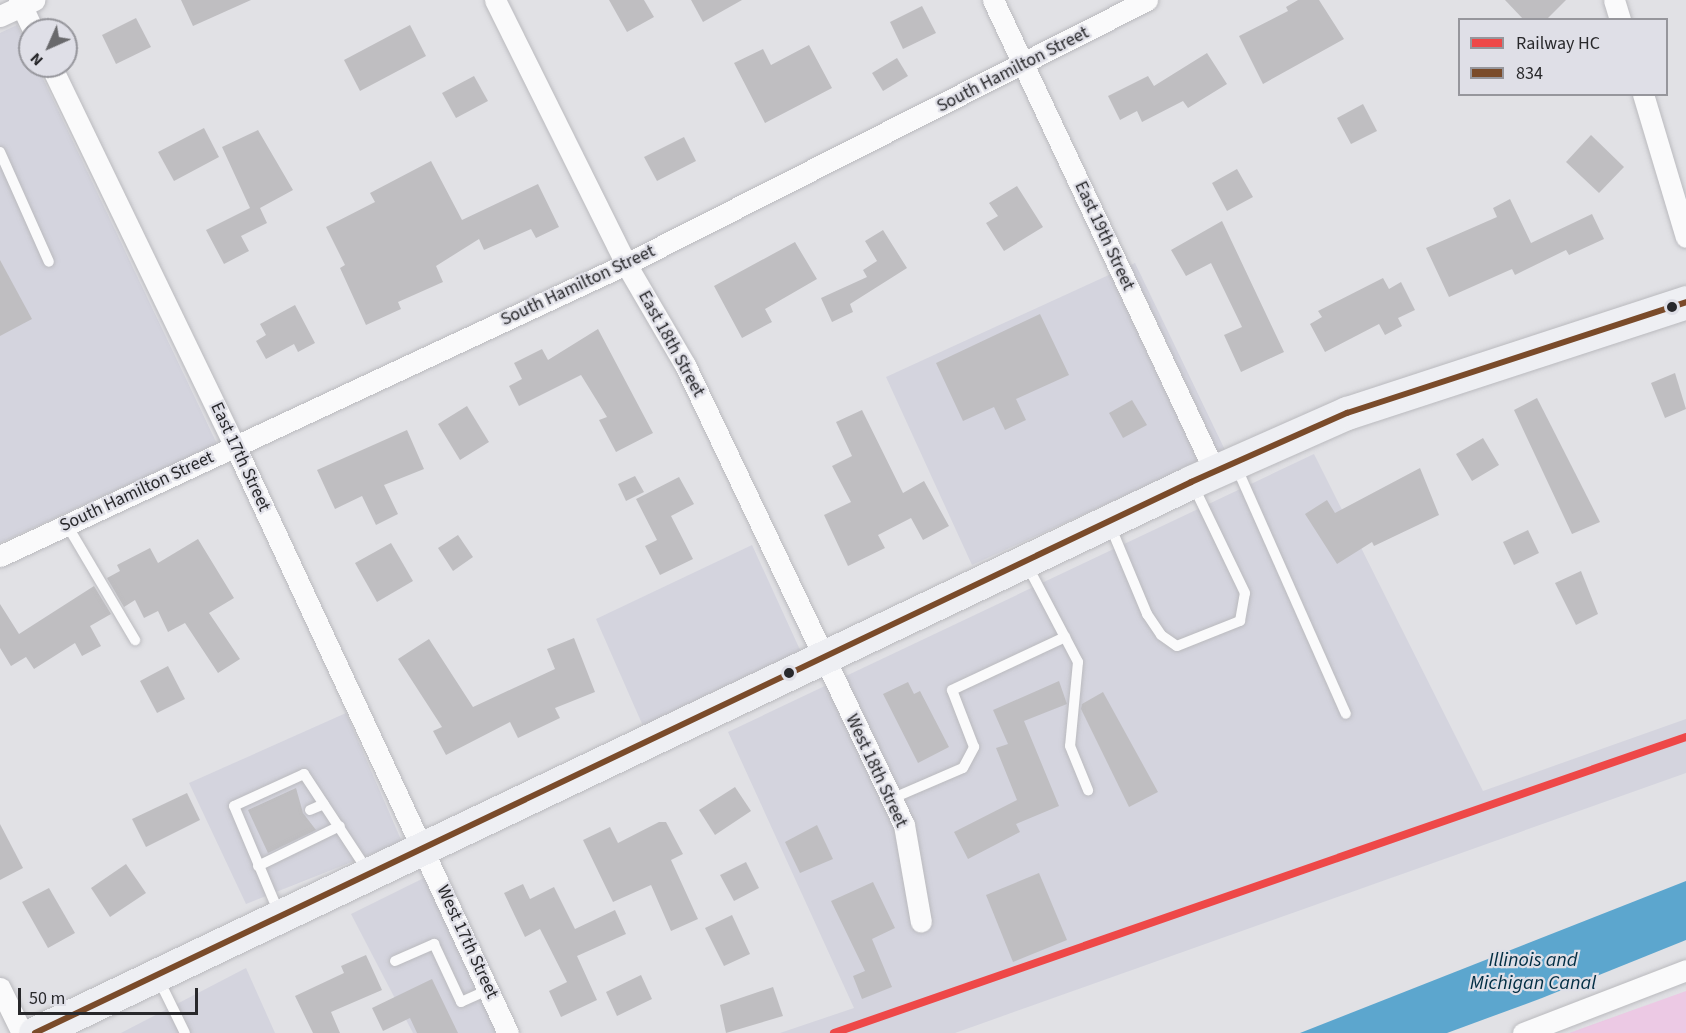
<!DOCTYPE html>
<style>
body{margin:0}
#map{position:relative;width:1686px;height:1033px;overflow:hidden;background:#e1e1e5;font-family:"Source Sans 3",sans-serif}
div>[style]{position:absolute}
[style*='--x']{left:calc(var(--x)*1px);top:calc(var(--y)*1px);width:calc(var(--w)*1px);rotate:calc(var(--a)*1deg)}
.built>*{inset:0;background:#d4d4de}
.green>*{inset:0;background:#ecc9e4}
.water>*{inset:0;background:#5ca6ce}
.building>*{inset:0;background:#bfbec1}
.roads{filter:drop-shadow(0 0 2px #bababe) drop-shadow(0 0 2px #bababe)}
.service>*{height:10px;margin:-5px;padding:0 5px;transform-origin:5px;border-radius:5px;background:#fafafb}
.minor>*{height:21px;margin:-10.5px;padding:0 10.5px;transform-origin:10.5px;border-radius:10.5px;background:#fafafb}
.primary>*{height:33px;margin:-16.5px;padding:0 16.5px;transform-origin:16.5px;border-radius:16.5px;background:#eeeff3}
.bus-1>*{height:6px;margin:-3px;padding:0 3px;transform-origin:3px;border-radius:3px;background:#7a4b2a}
.rail-1>*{height:8px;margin:-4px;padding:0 4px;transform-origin:4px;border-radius:4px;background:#ee4848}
.dots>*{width:16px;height:16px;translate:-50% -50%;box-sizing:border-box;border:3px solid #dfdfe7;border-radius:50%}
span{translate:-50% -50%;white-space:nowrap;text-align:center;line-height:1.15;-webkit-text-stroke:4.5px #dfdfe7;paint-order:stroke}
.street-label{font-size:18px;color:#28282b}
.water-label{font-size:20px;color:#012d43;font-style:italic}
.legend{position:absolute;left:1458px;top:18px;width:210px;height:78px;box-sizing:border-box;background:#dfdfe7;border:2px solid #96969c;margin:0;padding:8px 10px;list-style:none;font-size:18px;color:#28282b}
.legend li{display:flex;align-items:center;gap:12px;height:30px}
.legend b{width:30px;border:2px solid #96969c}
.north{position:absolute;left:18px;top:18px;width:60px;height:60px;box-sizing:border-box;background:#dfdfe7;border:2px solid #96969c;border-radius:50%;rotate:225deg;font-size:16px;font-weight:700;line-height:24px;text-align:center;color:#28282b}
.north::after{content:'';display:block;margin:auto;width:21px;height:27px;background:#69696c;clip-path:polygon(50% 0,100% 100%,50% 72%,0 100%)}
.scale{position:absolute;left:18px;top:988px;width:180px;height:27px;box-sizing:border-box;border:3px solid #28282b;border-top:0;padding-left:8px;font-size:18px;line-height:21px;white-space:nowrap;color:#28282b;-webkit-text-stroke:4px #dfdfe7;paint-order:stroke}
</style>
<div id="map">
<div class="built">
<div style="clip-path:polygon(17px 25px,30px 52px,30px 66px,37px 66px,217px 444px,0 543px,0 33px)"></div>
<div style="clip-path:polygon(1135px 263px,1225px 450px,972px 565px,886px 377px)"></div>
<div style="clip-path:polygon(1314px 454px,1483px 791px,1686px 719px,1686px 773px,955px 1033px,780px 1033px,854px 1008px,728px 732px)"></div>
<div style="clip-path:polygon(752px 545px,801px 652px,643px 726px,596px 619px)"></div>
<div style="clip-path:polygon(346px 713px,402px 842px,246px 904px,189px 783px)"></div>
<div style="clip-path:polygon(430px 875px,502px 1033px,413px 1033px,351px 914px)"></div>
<div style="clip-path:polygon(246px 968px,275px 1033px,121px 1033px)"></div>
</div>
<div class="green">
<div style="clip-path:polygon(1686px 991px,1686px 1033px,1569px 1033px)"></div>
</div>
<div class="water">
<div style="clip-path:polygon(1686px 881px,1686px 940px,1542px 998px,1447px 1033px,1300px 1033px)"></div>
</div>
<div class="building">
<div style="clip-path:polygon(181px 0,251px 0,193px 26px)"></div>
<div style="clip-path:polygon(609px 0,644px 0,654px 17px,627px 32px)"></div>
<div style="clip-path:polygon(691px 0,742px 0,703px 22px)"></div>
<div style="clip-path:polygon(1298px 0,1319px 0,1344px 39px,1263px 84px,1239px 36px,1288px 11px,1286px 7px)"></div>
<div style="clip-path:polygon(1505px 0,1566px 0,1546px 20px,1524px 20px)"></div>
<div style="clip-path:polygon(922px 6px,936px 33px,903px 49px,890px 22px)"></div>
<div style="clip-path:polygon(136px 18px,151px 47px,116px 64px,102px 35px)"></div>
<div style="clip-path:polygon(410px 25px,426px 56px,360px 91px,344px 60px)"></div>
<div style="clip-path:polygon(809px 45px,832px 88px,765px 123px,734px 63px,763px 49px,771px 65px)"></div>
<div style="clip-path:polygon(1207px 53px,1227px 84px,1188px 108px,1183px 101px,1142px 122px,1137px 111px,1120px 120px,1108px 96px,1148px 76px,1154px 86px)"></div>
<div style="clip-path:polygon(897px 58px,908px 76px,883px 91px,872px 73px)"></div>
<div style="clip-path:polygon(474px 76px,488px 101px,456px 118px,442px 93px)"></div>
<div style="clip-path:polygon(1363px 104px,1377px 131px,1351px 144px,1337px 118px)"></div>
<div style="clip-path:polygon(204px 128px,219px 157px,174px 181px,158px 152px)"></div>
<div style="clip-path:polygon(258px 130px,293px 190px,260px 208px,267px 223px,241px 236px,249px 251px,224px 264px,206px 230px,250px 208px,222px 147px)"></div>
<div style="clip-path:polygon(1591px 135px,1624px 167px,1599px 193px,1566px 162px)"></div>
<div style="clip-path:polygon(684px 137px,696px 161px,657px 181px,644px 157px)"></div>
<div style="clip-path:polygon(431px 161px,462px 220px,538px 184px,559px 227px,536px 238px,531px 229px,484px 250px,479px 239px,436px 266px,443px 282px,398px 302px,401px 309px,366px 325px,340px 268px,345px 265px,326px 227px,375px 202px,370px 193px)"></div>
<div style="clip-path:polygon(1237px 169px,1253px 197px,1227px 211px,1212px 183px)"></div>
<div style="clip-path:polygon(1017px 186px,1043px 227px,1004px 251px,986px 223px,998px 216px,989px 203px)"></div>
<div style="clip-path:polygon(1510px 199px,1531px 243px,1592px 214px,1604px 239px,1569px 255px,1566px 250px,1515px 275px,1512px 269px,1449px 297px,1426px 248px,1497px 217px,1493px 208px)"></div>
<div style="clip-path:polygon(1222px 221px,1284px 352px,1241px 372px,1224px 335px,1242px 327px,1211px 263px,1186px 276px,1171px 250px)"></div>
<div style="clip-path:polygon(883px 230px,907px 268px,850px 304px,853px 312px,832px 322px,821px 298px,867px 277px,863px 270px,877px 261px,865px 241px)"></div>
<div style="clip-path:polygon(795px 242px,817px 279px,765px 309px,772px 322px,742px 338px,714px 286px)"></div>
<div style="clip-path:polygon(0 260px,32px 319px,0 336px)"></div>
<div style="clip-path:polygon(1383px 278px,1389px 289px,1401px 282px,1415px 310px,1398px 318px,1402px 326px,1385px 335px,1379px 324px,1325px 352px,1310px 324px,1322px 317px,1318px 311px)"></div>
<div style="clip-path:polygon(295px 305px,315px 343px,298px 352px,294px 344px,266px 359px,256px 341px,266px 335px,260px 324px)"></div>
<div style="clip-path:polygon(1040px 314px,1069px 375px,1016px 399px,1026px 420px,1005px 430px,994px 407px,963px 421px,936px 363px)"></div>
<div style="clip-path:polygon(598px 329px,653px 433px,616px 452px,599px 420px,607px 417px,581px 375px,519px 406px,509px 386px,522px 379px,514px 363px,542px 349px,548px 360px)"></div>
<div style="clip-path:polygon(1675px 373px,1686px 409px,1665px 418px,1651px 383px)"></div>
<div style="clip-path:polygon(1537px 398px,1600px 522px,1572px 534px,1514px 410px)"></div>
<div style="clip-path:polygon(1132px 400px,1147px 425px,1123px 438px,1109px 413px)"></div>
<div style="clip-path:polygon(467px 406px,489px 442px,460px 460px,438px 424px)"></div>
<div style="clip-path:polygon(862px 410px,903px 493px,924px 481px,949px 526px,923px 540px,911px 518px,878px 535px,885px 548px,848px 566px,824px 515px,851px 502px,832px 466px,852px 456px,836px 422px)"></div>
<div style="clip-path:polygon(407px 430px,424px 469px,384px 485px,398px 514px,376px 525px,362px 496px,335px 509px,317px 470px)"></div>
<div style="clip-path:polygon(1483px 438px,1499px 465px,1472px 481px,1456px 454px)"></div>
<div style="clip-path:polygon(1420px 468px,1439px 515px,1374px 546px,1372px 542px,1337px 564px,1305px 514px,1327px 500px,1335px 513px)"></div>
<div style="clip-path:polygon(635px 476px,644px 492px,626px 501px,618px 484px)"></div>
<div style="clip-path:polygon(679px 477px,694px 504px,671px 516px,693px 559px,660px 575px,645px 546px,657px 540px,636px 499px)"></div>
<div style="clip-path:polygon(1528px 530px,1539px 553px,1514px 565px,1503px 542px)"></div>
<div style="clip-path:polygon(458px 535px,473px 557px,453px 571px,438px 548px)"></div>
<div style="clip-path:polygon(198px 539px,234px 598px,209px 613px,240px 659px,218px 673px,185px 623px,168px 632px,158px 611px,144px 618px,135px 600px,124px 607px,107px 578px,120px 571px,117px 565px,150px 548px,158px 563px)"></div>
<div style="clip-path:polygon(391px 543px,413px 581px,377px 602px,355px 563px)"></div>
<div style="clip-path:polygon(1581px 571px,1598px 614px,1576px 625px,1555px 583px)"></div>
<div style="clip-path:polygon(94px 586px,111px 614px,90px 626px,101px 646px,82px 656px,75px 643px,34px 669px,26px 657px,11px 666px,0 648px,0 604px,19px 634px)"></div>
<div style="clip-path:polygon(574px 638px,595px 692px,555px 708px,560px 718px,518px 738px,510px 722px,446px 755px,433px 731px,442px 727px,398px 659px,429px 639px,473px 707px,555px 669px,547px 649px)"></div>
<div style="clip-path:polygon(168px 666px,185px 699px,157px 713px,140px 681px)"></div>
<div style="clip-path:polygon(1059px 681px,1067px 704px,1024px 721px,1059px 806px,1016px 824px,1020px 832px,968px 859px,954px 832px,1017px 800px,996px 748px,1008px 744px,993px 710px)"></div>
<div style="clip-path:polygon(908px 682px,914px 694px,920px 691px,949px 747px,918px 763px,883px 694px)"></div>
<div style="clip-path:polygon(1103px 692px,1158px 792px,1129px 807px,1081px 709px,1082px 704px)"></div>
<div style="clip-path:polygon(735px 787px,751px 811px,715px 835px,699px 810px)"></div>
<div style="clip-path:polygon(296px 788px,303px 813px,316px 830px,268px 853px,248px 810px)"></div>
<div style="clip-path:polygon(187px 793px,200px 820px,146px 847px,132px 819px)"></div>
<div style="clip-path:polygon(659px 822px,666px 822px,683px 854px,671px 860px,698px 919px,671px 931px,651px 885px,613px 902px,583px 840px,610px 827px,618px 843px)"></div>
<div style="clip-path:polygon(0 824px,23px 868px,0 880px)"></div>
<div style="clip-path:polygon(817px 825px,833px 859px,800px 873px,785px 842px)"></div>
<div style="clip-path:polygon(746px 862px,759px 888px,734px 901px,720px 875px)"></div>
<div style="clip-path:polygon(126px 864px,146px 893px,110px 917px,91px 888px)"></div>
<div style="clip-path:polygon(1039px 873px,1067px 940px,1013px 962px,986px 895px)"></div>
<div style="clip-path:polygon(873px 882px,895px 928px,872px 939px,892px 987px,862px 999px,853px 976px,865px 971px,831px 901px)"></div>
<div style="clip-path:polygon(523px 884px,530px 899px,554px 887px,575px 929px,615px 910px,626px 934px,577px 956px,597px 1000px,561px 1017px,549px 991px,567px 982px,540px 929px,525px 937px,504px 893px)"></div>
<div style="clip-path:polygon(49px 888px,75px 933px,48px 948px,22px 902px)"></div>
<div style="clip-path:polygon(732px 915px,750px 954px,724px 966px,705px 928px)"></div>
<div style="clip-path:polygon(366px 955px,382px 990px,331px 1012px,340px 1033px,313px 1033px,295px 996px,344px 973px,341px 966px)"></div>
<div style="clip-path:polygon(641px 975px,652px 999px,617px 1016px,606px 992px)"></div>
<div style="clip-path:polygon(432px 979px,458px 1033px,417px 1033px,410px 1018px,383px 1031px,372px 1008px)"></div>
<div style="clip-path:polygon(773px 987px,783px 1016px,726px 1033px,720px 1005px)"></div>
</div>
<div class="roads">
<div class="service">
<div style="--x:0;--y:152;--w:120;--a:66"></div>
<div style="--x:1236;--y:466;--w:271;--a:66.1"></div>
<div style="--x:1109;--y:523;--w:99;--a:67.3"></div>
<div style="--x:1147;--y:614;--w:25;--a:56"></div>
<div style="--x:1161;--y:635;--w:19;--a:35"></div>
<div style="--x:1177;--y:646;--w:68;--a:-21.6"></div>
<div style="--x:1240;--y:621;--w:28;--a:-80"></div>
<div style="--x:1245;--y:593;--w:120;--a:-115.7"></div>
<div style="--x:67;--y:525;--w:134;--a:59.4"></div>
<div style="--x:1026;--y:563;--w:112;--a:62.3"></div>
<div style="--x:1078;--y:662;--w:84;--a:95.4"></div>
<div style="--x:1070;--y:746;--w:48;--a:67.8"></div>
<div style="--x:891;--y:799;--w:78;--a:-23.3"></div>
<div style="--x:963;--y:768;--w:24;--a:-62"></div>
<div style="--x:974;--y:747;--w:61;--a:-111.1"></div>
<div style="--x:952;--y:690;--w:125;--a:-25.1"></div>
<div style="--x:310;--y:810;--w:15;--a:-23"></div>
<div style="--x:258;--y:866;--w:91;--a:-26"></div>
<div style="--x:279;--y:913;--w:116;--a:-112.8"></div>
<div style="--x:234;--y:806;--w:77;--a:-24.6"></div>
<div style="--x:304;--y:774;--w:115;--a:56.7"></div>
<div style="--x:395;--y:961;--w:43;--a:-23.6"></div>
<div style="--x:434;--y:944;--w:64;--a:65"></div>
<div style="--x:461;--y:1002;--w:30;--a:-24"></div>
<div style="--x:158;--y:978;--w:61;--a:63.9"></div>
</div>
<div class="minor">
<div style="--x:19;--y:0;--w:33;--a:65"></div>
<div style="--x:495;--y:0;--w:295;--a:63.6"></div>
<div style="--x:626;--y:264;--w:117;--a:59.7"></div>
<div style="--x:685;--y:365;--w:509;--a:64.54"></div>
<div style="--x:904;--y:825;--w:98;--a:80.1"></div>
<div style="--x:993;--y:0;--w:522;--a:64.81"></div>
<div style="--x:1614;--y:0;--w:21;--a:73"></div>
<div style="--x:0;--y:16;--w:38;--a:-25"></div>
<div style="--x:51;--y:66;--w:422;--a:64.2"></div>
<div style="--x:235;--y:446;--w:647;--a:65.06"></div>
<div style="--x:1643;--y:94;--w:149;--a:73.3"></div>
<div style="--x:0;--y:556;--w:691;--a:-25.01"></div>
<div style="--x:626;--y:264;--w:584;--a:-26.87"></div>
<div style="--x:0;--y:988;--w:50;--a:63.9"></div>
<div style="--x:1523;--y:1033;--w:175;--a:-21.1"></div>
</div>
<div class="primary">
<div style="--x:35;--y:1033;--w:1281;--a:-25.48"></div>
<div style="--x:1191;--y:482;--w:171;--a:-23.9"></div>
<div style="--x:1347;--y:413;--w:357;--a:-18.1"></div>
</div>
</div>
<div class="bus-1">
<div style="--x:35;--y:1033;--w:1281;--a:-25.48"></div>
<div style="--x:1191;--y:482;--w:171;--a:-23.9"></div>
<div style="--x:1347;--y:413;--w:357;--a:-18.1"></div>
</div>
<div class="rail-1">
<div style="--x:834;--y:1033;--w:902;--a:-19.16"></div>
</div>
<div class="dots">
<div style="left:1672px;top:307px;background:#28282b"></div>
<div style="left:789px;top:673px;background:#28282b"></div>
</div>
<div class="street-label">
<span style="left:1013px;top:70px;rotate:-27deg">South Hamilton Street</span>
<span style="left:1104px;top:236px;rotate:65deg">East 19th Street</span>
<span style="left:578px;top:286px;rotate:-25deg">South Hamilton Street</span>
<span style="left:671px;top:344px;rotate:61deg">East 18th Street</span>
<span style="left:240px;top:457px;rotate:65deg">East 17th Street</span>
<span style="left:137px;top:492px;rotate:-25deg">South Hamilton Street</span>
<span style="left:876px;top:771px;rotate:65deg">West 18th Street</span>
<span style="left:467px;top:942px;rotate:65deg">West 17th Street</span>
</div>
<div class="water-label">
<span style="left:1533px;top:972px">Illinois and<br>Michigan Canal</span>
</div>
<ul class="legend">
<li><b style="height:8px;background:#ee4848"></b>Railway HC</li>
<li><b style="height:8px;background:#7a4b2a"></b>834</li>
</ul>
<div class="north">N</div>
<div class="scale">50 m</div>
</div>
